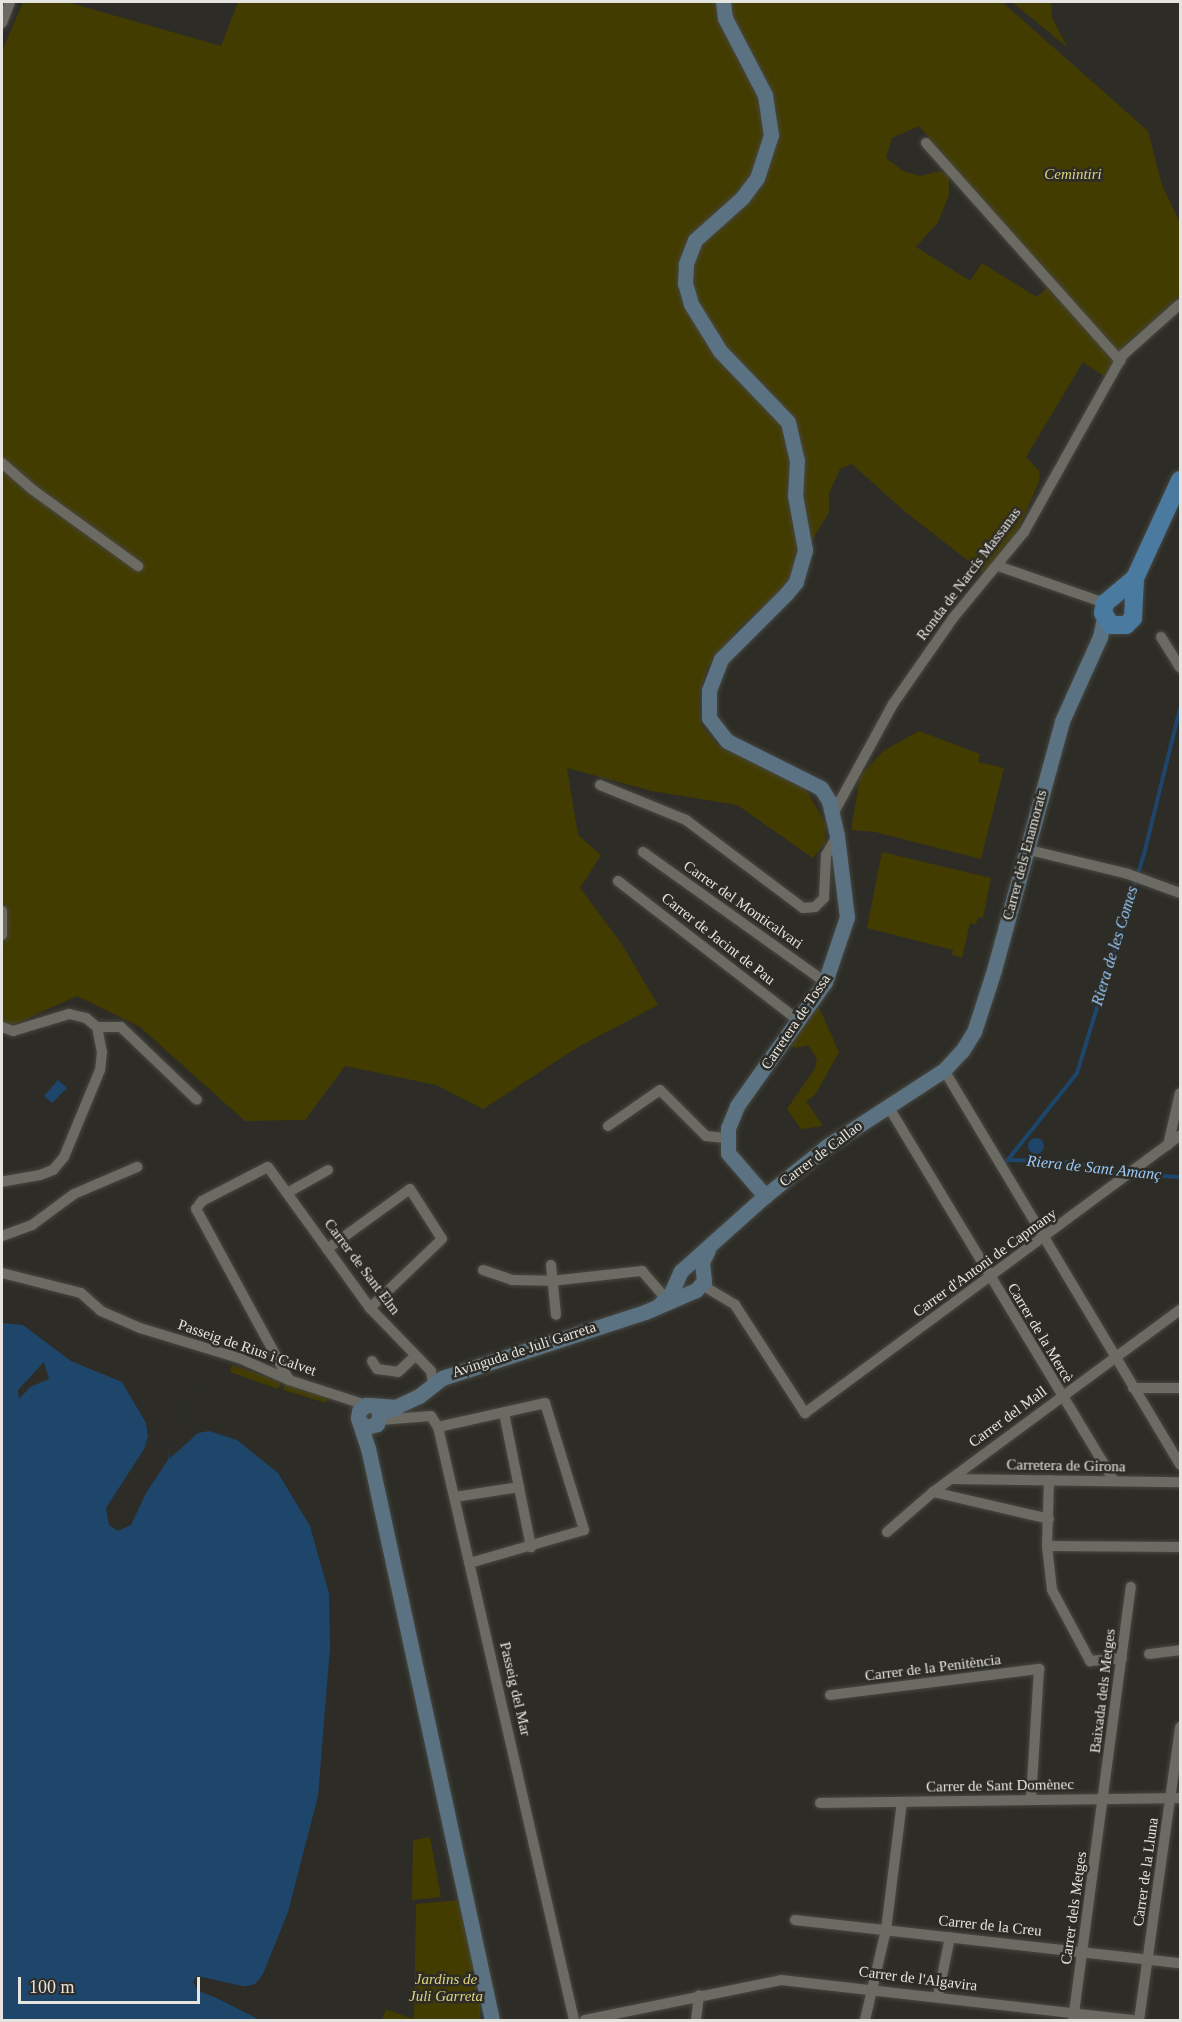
<!DOCTYPE html>
<meta charset="utf-8">
<style>
body{margin:0}
#map{position:relative;width:1182px;height:2022px;overflow:hidden;background:#2d2c26;font-family:"Times New Roman",serif}
div>[style]{position:absolute}
[style*='--x']{left:calc(var(--x)*1px);top:calc(var(--y)*1px);width:calc(var(--w)*1px);rotate:calc(var(--a)*1deg)}
.green>*{inset:0;background:#433c00}
.water>*{inset:0;background:#1e466a}
.round{border-radius:50%}
.pier>*{inset:0;background:#2d2c26}
.stream>*{height:4px;margin:-2px;padding:0 2px;transform-origin:2px;border-radius:2px;background:#1e466a}
.roads{filter:drop-shadow(0 0 2px #474741) drop-shadow(0 0 2px #474741)}
.street>*{height:10px;margin:-5px;padding:0 5px;transform-origin:5px;border-radius:5px;background:#6b6a63}
.secondary>*{height:15px;margin:-7.5px;padding:0 7.5px;transform-origin:7.5px;border-radius:7.5px;background:#5b7282}
.primary>*{height:18px;margin:-9px;padding:0 9px;transform-origin:9px;border-radius:9px;background:#4b7aa1}
span{translate:-50% -50%;white-space:nowrap;text-align:center;line-height:1.15;-webkit-text-stroke:5px #2d2c26;paint-order:stroke}
.park-label{font-size:15px;color:#dfd47f;font-style:italic}
.street-label{font-size:15px;color:#e5e4e0}
.water-label{font-size:16px;color:#9acbfb;font-style:italic}
.frame{position:absolute;inset:0;border:3px solid #e5e4e0;pointer-events:none}
.scale{position:absolute;left:18px;top:1977px;width:182px;height:27px;box-sizing:border-box;border:3px solid #e5e4e0;border-top:0;padding-left:8px;font-size:18px;line-height:21px;white-space:nowrap;color:#e5e4e0;-webkit-text-stroke:4px #2d2c26;paint-order:stroke}
</style>
<div id="map">
<div class="green">
<div style="clip-path:polygon(23px 2px,67px 2px,221px 46px,238px 2px,1002px 2px,1148px 131px,1162px 185px,1180px 223px,1180px 296px,1116px 353px,919px 126px,892px 138px,886px 158px,903px 171px,920px 176px,940px 171px,949px 176px,949px 195px,938px 222px,916px 247px,970px 281px,982px 263px,1037px 297px,1047px 288px,1114px 361px,1105px 377px,1083px 362px,1026px 457px,1039px 471px,1040px 479px,1013px 542px,985px 574px,903px 510px,852px 464px,840px 469px,829px 493px,829px 512px,784px 587px,738px 629px,707px 668px,699px 699px,701px 725px,718px 745px,805px 788px,826px 824px,825px 843px,813px 858px,737px 805px,652px 791px,567px 768px,578px 835px,601px 855px,580px 888px,621px 943px,658px 1005px,578px 1047px,483px 1109px,436px 1085px,345px 1066px,305px 1120px,245px 1121px,140px 1027px,77px 996px,2px 1030px,2px 51px)"></div>
<div style="clip-path:polygon(1012px 2px,1051px 2px,1052px 17px,1067px 47px)"></div>
<div style="clip-path:polygon(919px 731px,980px 754px,978px 762px,1004px 768px,981px 859px,875px 832px,851px 830px,860px 776px,883px 751px)"></div>
<div style="clip-path:polygon(882px 852px,991px 878px,983px 918px,978px 917px,976px 924px,970px 923px,962px 958px,952px 955px,953px 950px,867px 928px)"></div>
<div style="clip-path:polygon(817px 1003px,839px 1052px,815px 1095px,806px 1101px,823px 1126px,801px 1129px,787px 1109px,815px 1068px,817px 1059px,808px 1045px,796px 1048px,788px 1045px)"></div>
<div style="clip-path:polygon(232px 1365px,281px 1382px,278px 1389px,230px 1372px)"></div>
<div style="clip-path:polygon(285px 1383px,328px 1396px,326px 1403px,283px 1390px)"></div>
<div style="clip-path:polygon(430px 1837px,441px 1897px,412px 1900px,413px 1840px)"></div>
<div style="clip-path:polygon(458px 1900px,480px 1998px,480px 2020px,414px 2020px,416px 1904px)"></div>
<div style="clip-path:polygon(386px 2009px,413px 2019px,412px 2020px,382px 2020px)"></div>
</div>
<div class="water">
<div style="clip-path:polygon(58px 1080px,67px 1088px,52px 1103px,44px 1096px)"></div>
<div class="round" style="left:1028px;top:1138px;width:16px;height:16px"></div>
<div style="clip-path:polygon(evenodd,2px 1323px,23px 1325px,71px 1361px,122px 1382px,146px 1423px,148px 1436px,144px 1448px,191px 1382px,195px 1386px,171px 1440px,169px 1459px,198px 1433px,209px 1431px,237px 1440px,278px 1473px,310px 1526px,329px 1594px,330px 1647px,318px 1796px,288px 1912px,263px 1974px,255px 1984px,239px 1988px,197px 1976px,195px 1987px,260px 2020px,2px 2020px,2px 1323px,44px 1362px,49px 1379px,30px 1387px,19px 1399px,18px 1390px,44px 1362px)"></div>
</div>
<div class="pier">
<div style="clip-path:polygon(191px 1382px,195px 1386px,171px 1440px,168px 1460px,146px 1493px,131px 1525px,118px 1531px,109px 1525px,106px 1508px,182px 1390px)"></div>
<div style="clip-path:polygon(197px 1976px,247px 1987px,250px 1989px,239px 1991px,202px 1979px,196px 1982px,200px 1988px,261px 2016px,199px 1991px,193px 1982px)"></div>
</div>
<div class="stream">
<div style="--x:1009;--y:1160;--w:51;--a:1.1"></div>
<div style="--x:1060;--y:1161;--w:67;--a:10.3"></div>
<div style="--x:1006;--y:1162;--w:114;--a:-51.4"></div>
<div style="--x:1077;--y:1073;--w:233;--a:-73"></div>
<div style="--x:1145;--y:850;--w:145;--a:-76.1"></div>
<div style="--x:1133;--y:1174;--w:47;--a:3.7"></div>
</div>
<div class="roads">
<div class="street">
<div style="--x:2;--y:23;--w:22;--a:-69"></div>
<div style="--x:926;--y:143;--w:292;--a:48.3"></div>
<div style="--x:2;--y:463;--w:41;--a:41.1"></div>
<div style="--x:33;--y:490;--w:130;--a:35.9"></div>
<div style="--x:998;--y:566;--w:113;--a:19.1"></div>
<div style="--x:1161;--y:637;--w:36;--a:58"></div>
<div style="--x:600;--y:785;--w:93;--a:22.1"></div>
<div style="--x:686;--y:820;--w:146;--a:36.9"></div>
<div style="--x:803;--y:908;--w:12;--a:-5"></div>
<div style="--x:815;--y:907;--w:13;--a:-45"></div>
<div style="--x:824;--y:898;--w:43;--a:-87.3"></div>
<div style="--x:826;--y:855;--w:22;--a:-60"></div>
<div style="--x:833;--y:814;--w:125;--a:-61.4"></div>
<div style="--x:893;--y:704;--w:105;--a:-55.1"></div>
<div style="--x:953;--y:618;--w:112;--a:-50.5"></div>
<div style="--x:1024;--y:532;--w:203;--a:-60.8"></div>
<div style="--x:1123;--y:355;--w:76;--a:-41.8"></div>
<div style="--x:1025;--y:849;--w:106;--a:13.6"></div>
<div style="--x:1128;--y:874;--w:55;--a:20.1"></div>
<div style="--x:643;--y:852;--w:224;--a:35.5"></div>
<div style="--x:618;--y:881;--w:229;--a:37.7"></div>
<div style="--x:2;--y:911;--w:24;--a:90"></div>
<div style="--x:2;--y:1027;--w:12;--a:20"></div>
<div style="--x:13;--y:1031;--w:59;--a:-16.9"></div>
<div style="--x:69;--y:1014;--w:17;--a:13"></div>
<div style="--x:86;--y:1018;--w:14;--a:39"></div>
<div style="--x:97;--y:1027;--w:25;--a:79"></div>
<div style="--x:102;--y:1052;--w:18;--a:96"></div>
<div style="--x:100;--y:1070;--w:94;--a:112.5"></div>
<div style="--x:64;--y:1157;--w:17;--a:130"></div>
<div style="--x:53;--y:1170;--w:14;--a:159"></div>
<div style="--x:40;--y:1175;--w:39;--a:170"></div>
<div style="--x:97;--y:1027;--w:24;--a:0"></div>
<div style="--x:121;--y:1027;--w:105;--a:43.8"></div>
<div style="--x:944;--y:1070;--w:460;--a:59.1"></div>
<div style="--x:888;--y:1106;--w:438;--a:58.9"></div>
<div style="--x:608;--y:1126;--w:63;--a:-34.7"></div>
<div style="--x:660;--y:1090;--w:65;--a:45"></div>
<div style="--x:706;--y:1136;--w:19;--a:6"></div>
<div style="--x:1168;--y:1145;--w:53;--a:-77"></div>
<div style="--x:287;--y:1193;--w:47;--a:-29.3"></div>
<div style="--x:2;--y:1236;--w:32;--a:-20"></div>
<div style="--x:32;--y:1225;--w:52;--a:-36.4"></div>
<div style="--x:74;--y:1194;--w:69;--a:-23.2"></div>
<div style="--x:327;--y:1249;--w:102;--a:-35.9"></div>
<div style="--x:410;--y:1189;--w:59;--a:57.4"></div>
<div style="--x:442;--y:1239;--w:100;--a:136.2"></div>
<div style="--x:551;--y:1265;--w:50;--a:84.3"></div>
<div style="--x:483;--y:1270;--w:31;--a:19"></div>
<div style="--x:512;--y:1280;--w:39;--a:1"></div>
<div style="--x:551;--y:1281;--w:92;--a:-6.3"></div>
<div style="--x:642;--y:1271;--w:37;--a:49"></div>
<div style="--x:2;--y:1273;--w:81;--a:14.2"></div>
<div style="--x:81;--y:1293;--w:27;--a:42"></div>
<div style="--x:101;--y:1311;--w:43;--a:23.6"></div>
<div style="--x:140;--y:1328;--w:103;--a:16.9"></div>
<div style="--x:239;--y:1358;--w:55;--a:23.7"></div>
<div style="--x:289;--y:1380;--w:81;--a:18"></div>
<div style="--x:702;--y:1285;--w:39;--a:31"></div>
<div style="--x:735;--y:1305;--w:129;--a:57.1"></div>
<div style="--x:805;--y:1413;--w:466;--a:-36.5"></div>
<div style="--x:372;--y:1361;--w:9;--a:58"></div>
<div style="--x:377;--y:1369;--w:21;--a:8"></div>
<div style="--x:398;--y:1372;--w:23;--a:-43"></div>
<div style="--x:289;--y:1380;--w:195;--a:-118.5"></div>
<div style="--x:196;--y:1209;--w:10;--a:-53"></div>
<div style="--x:202;--y:1201;--w:74;--a:-27.3"></div>
<div style="--x:268;--y:1167;--w:174;--a:54.1"></div>
<div style="--x:370;--y:1308;--w:88;--a:45.9"></div>
<div style="--x:431;--y:1371;--w:11;--a:80"></div>
<div style="--x:1133;--y:1388;--w:47;--a:0"></div>
<div style="--x:504;--y:1413;--w:137;--a:78.6"></div>
<div style="--x:380;--y:1420;--w:51;--a:-4.5"></div>
<div style="--x:431;--y:1416;--w:13;--a:58"></div>
<div style="--x:438;--y:1427;--w:608;--a:77.08"></div>
<div style="--x:438;--y:1427;--w:110;--a:-12.6"></div>
<div style="--x:545;--y:1403;--w:133;--a:72.9"></div>
<div style="--x:584;--y:1530;--w:119;--a:163.9"></div>
<div style="--x:951;--y:1479;--w:229;--a:0.8"></div>
<div style="--x:1049;--y:1480;--w:66;--a:91.7"></div>
<div style="--x:1047;--y:1546;--w:44;--a:83.5"></div>
<div style="--x:1052;--y:1590;--w:81;--a:61.8"></div>
<div style="--x:1090;--y:1661;--w:32;--a:-5"></div>
<div style="--x:933;--y:1492;--w:119;--a:13.1"></div>
<div style="--x:455;--y:1497;--w:65;--a:-8.9"></div>
<div style="--x:887;--y:1532;--w:61;--a:-41"></div>
<div style="--x:933;--y:1492;--w:307;--a:-36.4"></div>
<div style="--x:1047;--y:1546;--w:133;--a:0.4"></div>
<div style="--x:1149;--y:1654;--w:31;--a:-7"></div>
<div style="--x:830;--y:1695;--w:211;--a:-7.1"></div>
<div style="--x:1039;--y:1669;--w:131;--a:93.5"></div>
<div style="--x:820;--y:1803;--w:360;--a:-0.8"></div>
<div style="--x:795;--y:1920;--w:387;--a:6.4"></div>
<div style="--x:938;--y:1996;--w:60;--a:-78.5"></div>
<div style="--x:585;--y:2020;--w:200;--a:-11.5"></div>
<div style="--x:781;--y:1980;--w:355;--a:6.5"></div>
<div style="--x:696;--y:2020;--w:25;--a:-83"></div>
<div style="--x:865;--y:2020;--w:92;--a:-76.9"></div>
<div style="--x:886;--y:1930;--w:129;--a:-82.9"></div>
<div style="--x:1073;--y:2020;--w:437;--a:-82.4"></div>
<div style="--x:1139;--y:2020;--w:296;--a:-82"></div>
</div>
<div class="secondary">
<div style="--x:723;--y:2;--w:16;--a:83"></div>
<div style="--x:725;--y:18;--w:87;--a:62.5"></div>
<div style="--x:765;--y:95;--w:40;--a:81.5"></div>
<div style="--x:771;--y:135;--w:45;--a:108"></div>
<div style="--x:757;--y:178;--w:25;--a:127"></div>
<div style="--x:742;--y:198;--w:63;--a:138.2"></div>
<div style="--x:695;--y:240;--w:26;--a:111"></div>
<div style="--x:686;--y:264;--w:19;--a:93"></div>
<div style="--x:685;--y:283;--w:22;--a:74"></div>
<div style="--x:691;--y:304;--w:55;--a:58.3"></div>
<div style="--x:720;--y:351;--w:98;--a:46.2"></div>
<div style="--x:788;--y:422;--w:39;--a:77"></div>
<div style="--x:797;--y:460;--w:35;--a:93"></div>
<div style="--x:795;--y:495;--w:56;--a:79.7"></div>
<div style="--x:805;--y:550;--w:33;--a:106"></div>
<div style="--x:796;--y:582;--w:16;--a:130"></div>
<div style="--x:786;--y:594;--w:92;--a:135"></div>
<div style="--x:721;--y:659;--w:34;--a:111"></div>
<div style="--x:709;--y:691;--w:27;--a:90"></div>
<div style="--x:709;--y:718;--w:29;--a:52"></div>
<div style="--x:727;--y:741;--w:105;--a:26.6"></div>
<div style="--x:821;--y:788;--w:15;--a:58"></div>
<div style="--x:829;--y:801;--w:36;--a:77"></div>
<div style="--x:837;--y:836;--w:82;--a:83"></div>
<div style="--x:847;--y:917;--w:69;--a:108.7"></div>
<div style="--x:825;--y:982;--w:152;--a:125.4"></div>
<div style="--x:737;--y:1106;--w:24;--a:112"></div>
<div style="--x:728;--y:1128;--w:25;--a:90"></div>
<div style="--x:728;--y:1153;--w:57;--a:49.3"></div>
<div style="--x:658;--y:1306;--w:18;--a:-45"></div>
<div style="--x:671;--y:1293;--w:24;--a:-66"></div>
<div style="--x:681;--y:1271;--w:113;--a:-41.8"></div>
<div style="--x:765;--y:1196;--w:80;--a:-38.9"></div>
<div style="--x:827;--y:1146;--w:140;--a:-33"></div>
<div style="--x:944;--y:1070;--w:26;--a:-47"></div>
<div style="--x:962;--y:1051;--w:22;--a:-58"></div>
<div style="--x:974;--y:1032;--w:65;--a:-72.1"></div>
<div style="--x:994;--y:970;--w:258;--a:-74.7"></div>
<div style="--x:1062;--y:721;--w:92;--a:-65.7"></div>
<div style="--x:1100;--y:637;--w:19;--a:-78"></div>
<div style="--x:397;--y:1407;--w:31;--a:-176"></div>
<div style="--x:366;--y:1405;--w:9;--a:139"></div>
<div style="--x:359;--y:1411;--w:7;--a:98"></div>
<div style="--x:358;--y:1418;--w:32;--a:72"></div>
<div style="--x:368;--y:1448;--w:585;--a:77.77"></div>
<div style="--x:389;--y:1410;--w:33;--a:-25"></div>
<div style="--x:419;--y:1396;--w:29;--a:-38"></div>
<div style="--x:442;--y:1378;--w:213;--a:-18"></div>
<div style="--x:645;--y:1312;--w:56;--a:-23.3"></div>
<div style="--x:696;--y:1290;--w:12;--a:-48"></div>
<div style="--x:704;--y:1281;--w:19;--a:-96"></div>
<div style="--x:702;--y:1262;--w:13;--a:-63"></div>
<div style="--x:359;--y:1421;--w:9;--a:41"></div>
<div style="--x:366;--y:1427;--w:11;--a:-15"></div>
<div style="--x:377;--y:1424;--w:11;--a:-75"></div>
<div style="--x:380;--y:1413;--w:9;--a:-126"></div>
</div>
<div class="primary">
<div style="--x:1135;--y:578;--w:39;--a:140"></div>
<div style="--x:1105;--y:603;--w:10;--a:101"></div>
<div style="--x:1103;--y:613;--w:14;--a:56"></div>
<div style="--x:1111;--y:625;--w:15;--a:0"></div>
<div style="--x:1126;--y:625;--w:10;--a:-45"></div>
<div style="--x:1133;--y:618;--w:40;--a:-87.1"></div>
<div style="--x:1135;--y:578;--w:108;--a:-65.3"></div>
</div>
</div>
<div class="park-label">
<span style="left:1073px;top:175px">Cemintiri</span>
<span style="left:446px;top:1988px">Jardins de<br>Juli Garreta</span>
</div>
<div class="street-label">
<span style="left:969px;top:574px;rotate:-53deg">Ronda de Narcís Massanas</span>
<span style="left:1025px;top:855px;rotate:-75deg">Carrer dels Enamorats</span>
<span style="left:743px;top:905px;rotate:35deg">Carrer del Monticalvari</span>
<span style="left:718px;top:939px;rotate:38deg">Carrer de Jacint de Pau</span>
<span style="left:796px;top:1022px;rotate:-56deg">Carretera de Tossa</span>
<span style="left:821px;top:1154px;rotate:-37deg">Carrer de Callao</span>
<span style="left:985px;top:1263px;rotate:-36deg">Carrer d'Antoni de Capmany</span>
<span style="left:362px;top:1267px;rotate:53deg">Carrer de Sant Elm</span>
<span style="left:1040px;top:1333px;rotate:59deg">Carrer de la Mercè</span>
<span style="left:247px;top:1348px;rotate:19deg">Passeig de Rius i Calvet</span>
<span style="left:524px;top:1350px;rotate:-18deg">Avinguda de Juli Garreta</span>
<span style="left:1008px;top:1417px;rotate:-36deg">Carrer del Mall</span>
<span style="left:1066px;top:1466px;rotate:1deg">Carretera de Girona</span>
<span style="left:933px;top:1668px;rotate:-7deg">Carrer de la Penitència</span>
<span style="left:515px;top:1689px;rotate:77deg">Passeig del Mar</span>
<span style="left:1103px;top:1691px;rotate:-83deg">Baixada dels Metges</span>
<span style="left:1000px;top:1786px;rotate:-1deg">Carrer de Sant Domènec</span>
<span style="left:1146px;top:1872px;rotate:-82deg">Carrer de la Lluna</span>
<span style="left:1074px;top:1908px;rotate:-82deg">Carrer dels Metges</span>
<span style="left:990px;top:1926px;rotate:6deg">Carrer de la Creu</span>
<span style="left:918px;top:1979px;rotate:7deg">Carrer de l'Algavira</span>
</div>
<div class="water-label">
<span style="left:1115px;top:946px;rotate:-73deg">Riera de les Comes</span>
<span style="left:1094px;top:1168px;rotate:6deg">Riera de Sant Amanç</span>
</div>
<div class="frame"></div>
<div class="scale">100 m</div>
</div>
